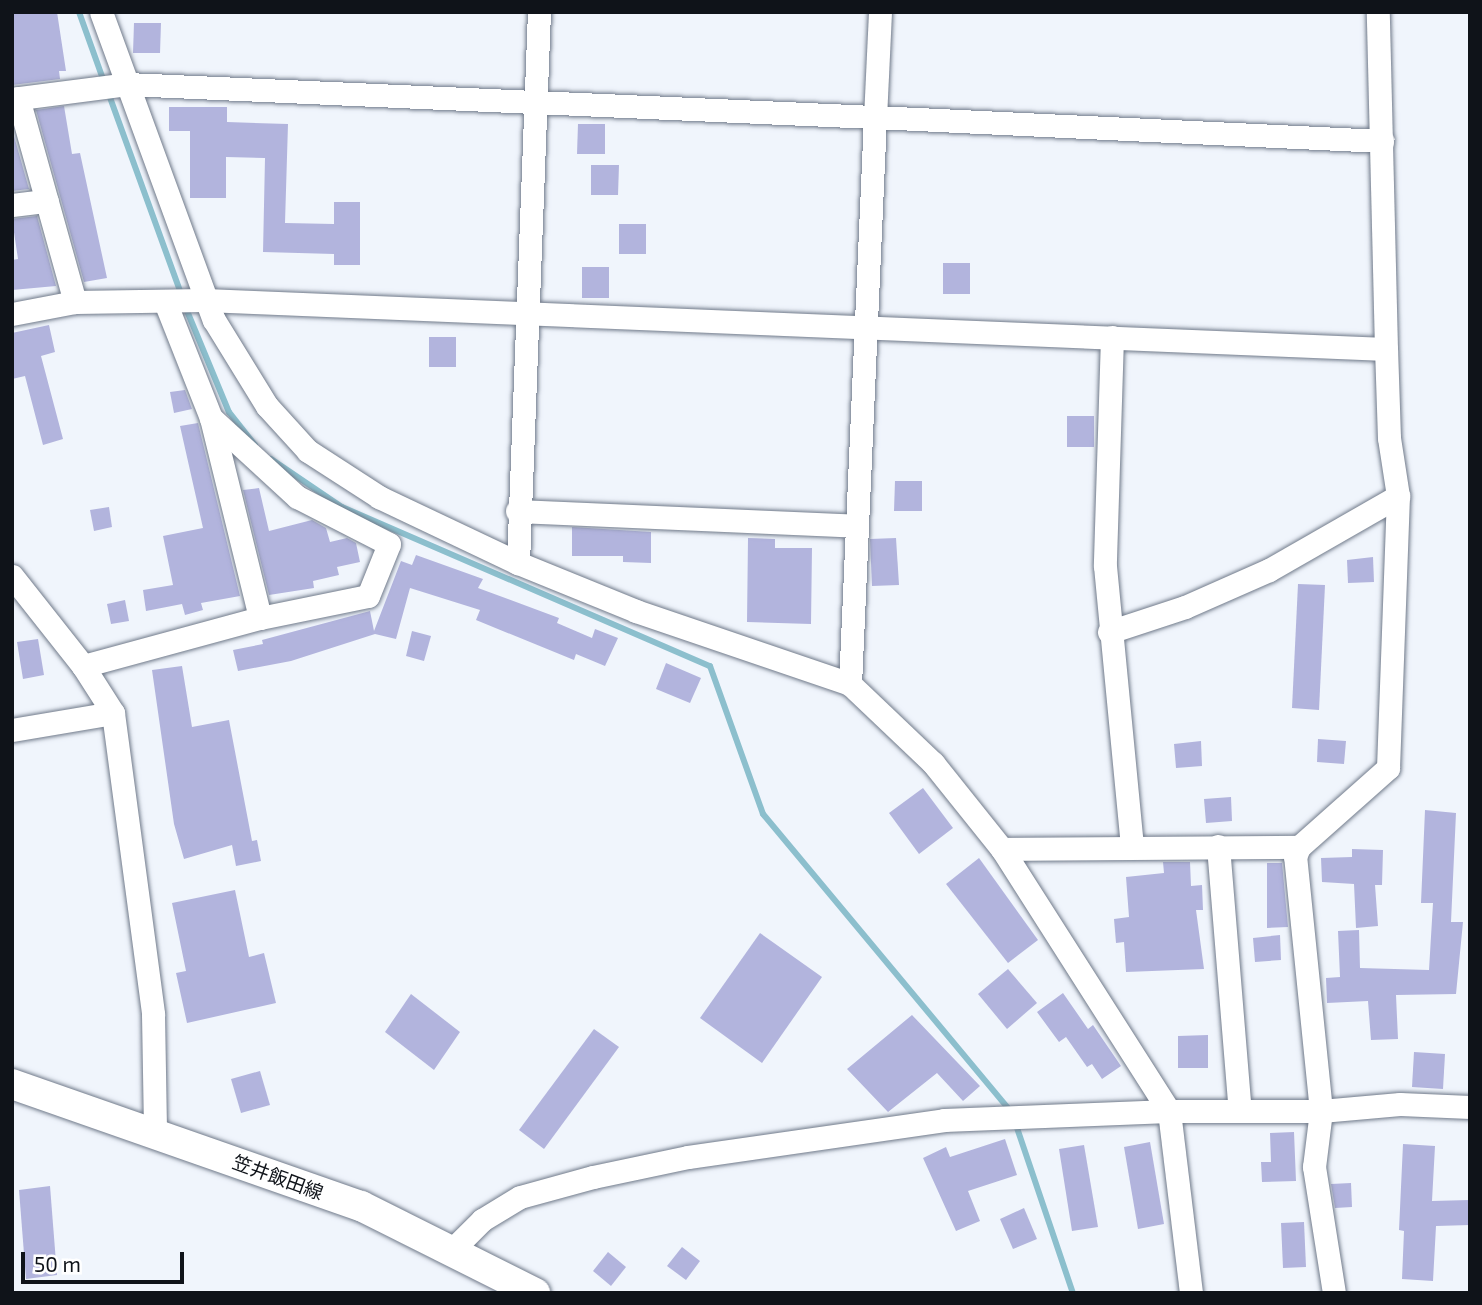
<!DOCTYPE html>
<meta charset="utf-8">
<style>
body{margin:0}
#map{position:relative;width:1482px;height:1305px;overflow:hidden;background:#f0f5fc;font-family:"Exo 2","Noto Sans JP",sans-serif}
div>[style]{position:absolute}
[style*='--x']{left:calc(var(--x)*1px);top:calc(var(--y)*1px);width:calc(var(--w)*1px);rotate:calc(var(--a)*1deg)}
.stream>*{height:6px;margin:-3px;padding:0 3px;transform-origin:3px;border-radius:3px;background:#8cbfcd}
.building>*{inset:0;background:#b2b4dd}
.roads{filter:drop-shadow(0 0 2px #707a8a) drop-shadow(0 0 2px #707a8a)}
.minor>*{height:23px;margin:-11.5px;padding:0 11.5px;transform-origin:11.5px;border-radius:11.5px;background:#fff}
.major>*{height:30px;margin:-15px;padding:0 15px;transform-origin:15px;border-radius:15px;background:#fff}
span{translate:-50% -50%;white-space:nowrap;text-align:center;line-height:1.15;-webkit-text-stroke:5px #fff;paint-order:stroke}
.street-label{font-size:19px;color:#0f1319}
.frame{position:absolute;inset:0;border:14px solid #0f1319;pointer-events:none}
.scale{position:absolute;left:21px;top:1252px;width:163px;height:32px;box-sizing:border-box;border:4px solid #0f1319;border-top:0;padding-left:9px;font-size:21px;line-height:24px;white-space:nowrap;color:#0f1319;-webkit-text-stroke:5px #fff;paint-order:stroke}
</style>
<div id="map">
<div class="stream">
<div style="--x:79;--y:12;--w:74;--a:70.3"></div>
<div style="--x:108;--y:92;--w:217;--a:70.1"></div>
<div style="--x:185;--y:306;--w:115;--a:67.5"></div>
<div style="--x:229;--y:412;--w:42;--a:51.8"></div>
<div style="--x:271;--y:459;--w:86;--a:34.1"></div>
<div style="--x:342;--y:507;--w:401;--a:23.4"></div>
<div style="--x:710;--y:666;--w:157;--a:70.3"></div>
<div style="--x:763;--y:814;--w:388;--a:50.2"></div>
<div style="--x:1015;--y:1122;--w:181;--a:71.3"></div>
</div>
<div class="building">
<div style="clip-path:polygon(12px 12px,57px 12px,66px 71px,59px 71px,60px 79px,12px 85px)"></div>
<div style="clip-path:polygon(134px 23px,161px 23px,160px 53px,133px 53px)"></div>
<div style="clip-path:polygon(64px 106px,72px 154px,80px 153px,107px 278px,84px 282px,36px 110px)"></div>
<div style="clip-path:polygon(169px 107px,227px 107px,227px 122px,288px 124px,285px 223px,334px 224px,334px 202px,360px 202px,360px 265px,334px 265px,334px 254px,263px 252px,265px 158px,226px 157px,226px 198px,190px 198px,190px 131px,169px 131px)"></div>
<div style="clip-path:polygon(578px 124px,605px 124px,605px 154px,577px 154px)"></div>
<div style="clip-path:polygon(12px 129px,29px 189px,12px 191px)"></div>
<div style="clip-path:polygon(591px 165px,619px 165px,618px 195px,591px 195px)"></div>
<div style="clip-path:polygon(37px 216px,56px 286px,12px 290px,12px 260px,18px 259px,12px 219px)"></div>
<div style="clip-path:polygon(619px 224px,646px 224px,646px 254px,619px 254px)"></div>
<div style="clip-path:polygon(943px 263px,970px 263px,970px 294px,943px 294px)"></div>
<div style="clip-path:polygon(582px 267px,609px 267px,609px 298px,582px 298px)"></div>
<div style="clip-path:polygon(49px 325px,55px 352px,41px 356px,63px 439px,43px 445px,25px 376px,12px 379px,12px 333px)"></div>
<div style="clip-path:polygon(429px 337px,456px 337px,456px 367px,429px 367px)"></div>
<div style="clip-path:polygon(185px 390px,192px 409px,174px 413px,170px 392px)"></div>
<div style="clip-path:polygon(1067px 416px,1094px 416px,1094px 447px,1067px 447px)"></div>
<div style="clip-path:polygon(198px 423px,240px 596px,201px 603px,203px 610px,185px 615px,182px 604px,146px 611px,143px 590px,173px 585px,163px 536px,203px 528px,180px 426px)"></div>
<div style="clip-path:polygon(895px 481px,922px 481px,922px 511px,894px 511px)"></div>
<div style="clip-path:polygon(259px 488px,269px 531px,312px 520px,326px 528px,330px 542px,347px 538px,356px 543px,360px 562px,337px 567px,339px 575px,313px 581px,314px 588px,269px 595px,243px 490px)"></div>
<div style="clip-path:polygon(109px 507px,112px 527px,94px 531px,90px 510px)"></div>
<div style="clip-path:polygon(572px 527px,651px 532px,651px 563px,623px 562px,623px 556px,572px 556px)"></div>
<div style="clip-path:polygon(748px 538px,775px 539px,775px 548px,812px 548px,811px 624px,747px 622px)"></div>
<div style="clip-path:polygon(896px 538px,899px 585px,872px 586px,870px 539px)"></div>
<div style="clip-path:polygon(416px 555px,483px 579px,478px 588px,559px 618px,557px 623px,592px 638px,595px 629px,618px 638px,605px 666px,576px 654px,574px 660px,476px 620px,480px 610px,410px 588px,396px 639px,375px 634px,291px 661px,238px 671px,233px 650px,263px 644px,262px 640px,370px 611px,374px 631px,401px 561px,412px 565px)"></div>
<div style="clip-path:polygon(1373px 557px,1374px 582px,1348px 583px,1347px 560px)"></div>
<div style="clip-path:polygon(1298px 584px,1325px 585px,1319px 710px,1292px 708px)"></div>
<div style="clip-path:polygon(125px 600px,129px 621px,111px 624px,107px 604px)"></div>
<div style="clip-path:polygon(412px 631px,431px 636px,424px 661px,406px 656px)"></div>
<div style="clip-path:polygon(38px 639px,44px 675px,23px 679px,17px 642px)"></div>
<div style="clip-path:polygon(666px 663px,701px 678px,690px 703px,656px 689px)"></div>
<div style="clip-path:polygon(182px 666px,192px 727px,229px 720px,252px 841px,257px 840px,261px 861px,236px 866px,232px 845px,184px 859px,174px 824px,152px 670px)"></div>
<div style="clip-path:polygon(1318px 739px,1346px 741px,1344px 764px,1317px 762px)"></div>
<div style="clip-path:polygon(1201px 741px,1202px 766px,1176px 768px,1174px 744px)"></div>
<div style="clip-path:polygon(923px 788px,953px 828px,919px 854px,889px 813px)"></div>
<div style="clip-path:polygon(1231px 797px,1232px 821px,1206px 823px,1204px 799px)"></div>
<div style="clip-path:polygon(1425px 810px,1456px 813px,1451px 922px,1463px 922px,1456px 994px,1396px 995px,1398px 1039px,1371px 1040px,1368px 1001px,1327px 1003px,1326px 978px,1340px 977px,1338px 931px,1359px 930px,1360px 968px,1429px 970px,1433px 903px,1421px 903px)"></div>
<div style="clip-path:polygon(1352px 849px,1383px 850px,1382px 885px,1375px 885px,1378px 926px,1356px 928px,1354px 884px,1322px 882px,1321px 858px,1352px 857px)"></div>
<div style="clip-path:polygon(979px 858px,1038px 940px,1008px 963px,946px 884px)"></div>
<div style="clip-path:polygon(1163px 862px,1190px 862px,1191px 886px,1202px 885px,1203px 910px,1196px 910px,1204px 969px,1126px 972px,1124px 942px,1116px 943px,1114px 919px,1129px 917px,1126px 877px,1164px 873px)"></div>
<div style="clip-path:polygon(1267px 863px,1282px 863px,1288px 927px,1267px 928px)"></div>
<div style="clip-path:polygon(235px 890px,249px 957px,264px 953px,276px 1003px,187px 1023px,176px 973px,186px 971px,172px 903px)"></div>
<div style="clip-path:polygon(760px 933px,822px 977px,762px 1063px,700px 1018px)"></div>
<div style="clip-path:polygon(1280px 935px,1281px 960px,1255px 962px,1253px 938px)"></div>
<div style="clip-path:polygon(1008px 969px,1037px 1003px,1007px 1029px,978px 994px)"></div>
<div style="clip-path:polygon(1063px 993px,1088px 1029px,1093px 1025px,1121px 1066px,1102px 1079px,1092px 1064px,1087px 1067px,1066px 1037px,1059px 1042px,1037px 1012px)"></div>
<div style="clip-path:polygon(411px 994px,460px 1032px,434px 1070px,385px 1032px)"></div>
<div style="clip-path:polygon(912px 1015px,980px 1086px,963px 1101px,937px 1073px,888px 1112px,847px 1069px)"></div>
<div style="clip-path:polygon(594px 1029px,619px 1047px,544px 1149px,519px 1130px)"></div>
<div style="clip-path:polygon(1208px 1035px,1208px 1068px,1178px 1068px,1178px 1036px)"></div>
<div style="clip-path:polygon(1414px 1052px,1445px 1054px,1443px 1089px,1412px 1087px)"></div>
<div style="clip-path:polygon(260px 1071px,270px 1105px,241px 1113px,231px 1079px)"></div>
<div style="clip-path:polygon(1294px 1132px,1296px 1181px,1262px 1182px,1261px 1162px,1271px 1162px,1270px 1133px)"></div>
<div style="clip-path:polygon(1005px 1139px,1017px 1175px,968px 1191px,980px 1221px,956px 1231px,923px 1158px,946px 1147px,950px 1157px)"></div>
<div style="clip-path:polygon(1150px 1142px,1164px 1224px,1138px 1229px,1124px 1147px)"></div>
<div style="clip-path:polygon(1403px 1144px,1435px 1146px,1432px 1201px,1470px 1200px,1470px 1225px,1436px 1226px,1433px 1281px,1402px 1279px,1404px 1231px,1399px 1230px)"></div>
<div style="clip-path:polygon(1084px 1145px,1098px 1227px,1072px 1231px,1059px 1149px)"></div>
<div style="clip-path:polygon(1351px 1183px,1352px 1207px,1335px 1208px,1331px 1184px)"></div>
<div style="clip-path:polygon(50px 1186px,57px 1275px,26px 1279px,19px 1190px)"></div>
<div style="clip-path:polygon(1024px 1208px,1037px 1239px,1013px 1249px,1000px 1219px)"></div>
<div style="clip-path:polygon(1304px 1222px,1306px 1267px,1283px 1268px,1281px 1223px)"></div>
<div style="clip-path:polygon(682px 1247px,700px 1261px,686px 1280px,667px 1266px)"></div>
<div style="clip-path:polygon(608px 1252px,626px 1267px,611px 1286px,593px 1271px)"></div>
</div>
<div class="roads">
<div class="minor">
<div style="--x:101;--y:12;--w:328;--a:69.9"></div>
<div style="--x:214;--y:320;--w:101;--a:58.4"></div>
<div style="--x:267;--y:406;--w:61;--a:47.7"></div>
<div style="--x:308;--y:451;--w:85;--a:32.9"></div>
<div style="--x:379;--y:497;--w:154;--a:25.4"></div>
<div style="--x:518;--y:563;--w:127;--a:22.1"></div>
<div style="--x:636;--y:611;--w:226;--a:18.8"></div>
<div style="--x:880;--y:12;--w:105;--a:92.7"></div>
<div style="--x:875;--y:117;--w:508;--a:2.71"></div>
<div style="--x:18;--y:98;--w:212;--a:74.4"></div>
<div style="--x:12;--y:99;--w:116;--a:-7.4"></div>
<div style="--x:127;--y:84;--w:749;--a:2.53"></div>
<div style="--x:875;--y:117;--w:568;--a:92.52"></div>
<div style="--x:850;--y:684;--w:115;--a:43.6"></div>
<div style="--x:933;--y:763;--w:110;--a:51.3"></div>
<div style="--x:1002;--y:849;--w:311;--a:57.5"></div>
<div style="--x:1169;--y:1111;--w:183;--a:83.1"></div>
<div style="--x:12;--y:205;--w:35;--a:-7"></div>
<div style="--x:12;--y:314;--w:64;--a:-10.8"></div>
<div style="--x:75;--y:302;--w:130;--a:-0.9"></div>
<div style="--x:205;--y:300;--w:1182;--a:2.38"></div>
<div style="--x:1386;--y:349;--w:337;--a:-91.4"></div>
<div style="--x:1112;--y:337;--w:229;--a:91.8"></div>
<div style="--x:1105;--y:566;--w:280;--a:84.5"></div>
<div style="--x:211;--y:418;--w:206;--a:76.2"></div>
<div style="--x:517;--y:511;--w:340;--a:2.5"></div>
<div style="--x:518;--y:563;--w:551;--a:-87.82"></div>
<div style="--x:12;--y:576;--w:115;--a:51.7"></div>
<div style="--x:83;--y:666;--w:56;--a:57.4"></div>
<div style="--x:113;--y:713;--w:304;--a:82.4"></div>
<div style="--x:153;--y:1014;--w:118;--a:89"></div>
<div style="--x:1109;--y:632;--w:80;--a:-18.2"></div>
<div style="--x:1185;--y:607;--w:92;--a:-23.8"></div>
<div style="--x:1269;--y:570;--w:149;--a:-29.8"></div>
<div style="--x:83;--y:666;--w:183;--a:-15.2"></div>
<div style="--x:260;--y:618;--w:110;--a:-11.5"></div>
<div style="--x:368;--y:596;--w:56;--a:-68"></div>
<div style="--x:389;--y:544;--w:103;--a:-152.9"></div>
<div style="--x:297;--y:497;--w:117;--a:-137.4"></div>
<div style="--x:211;--y:418;--w:125;--a:-111.6"></div>
<div style="--x:12;--y:730;--w:102;--a:-9.6"></div>
<div style="--x:1218;--y:846;--w:266;--a:85.3"></div>
<div style="--x:1002;--y:849;--w:297;--a:-0.4"></div>
<div style="--x:453;--y:1249;--w:41;--a:-45"></div>
<div style="--x:482;--y:1220;--w:44;--a:-31.2"></div>
<div style="--x:520;--y:1197;--w:76;--a:-15.3"></div>
<div style="--x:593;--y:1177;--w:97;--a:-11.9"></div>
<div style="--x:688;--y:1157;--w:259;--a:-8.2"></div>
<div style="--x:944;--y:1120;--w:225;--a:-2.3"></div>
<div style="--x:1169;--y:1111;--w:152;--a:0"></div>
<div style="--x:1321;--y:1111;--w:79;--a:-5.1"></div>
<div style="--x:1400;--y:1104;--w:70;--a:2.5"></div>
<div style="--x:1334;--y:1293;--w:128;--a:-99"></div>
<div style="--x:1314;--y:1167;--w:56;--a:-82.9"></div>
<div style="--x:1321;--y:1111;--w:255;--a:-95.8"></div>
<div style="--x:1295;--y:857;--w:11;--a:-68"></div>
<div style="--x:1299;--y:847;--w:119;--a:-41.6"></div>
<div style="--x:1388;--y:768;--w:272;--a:-87.9"></div>
<div style="--x:1398;--y:496;--w:59;--a:-98.8"></div>
<div style="--x:1389;--y:438;--w:89;--a:-91.9"></div>
</div>
<div class="major">
<div style="--x:12;--y:1084;--w:370;--a:19.3"></div>
<div style="--x:361;--y:1206;--w:195;--a:26.6"></div>
</div>
</div>
<div class="street-label">
<span style="left:278px;top:1177px;rotate:20deg">笠井飯田線</span>
</div>
<div class="frame"></div>
<div class="scale">50 m</div>
</div>
